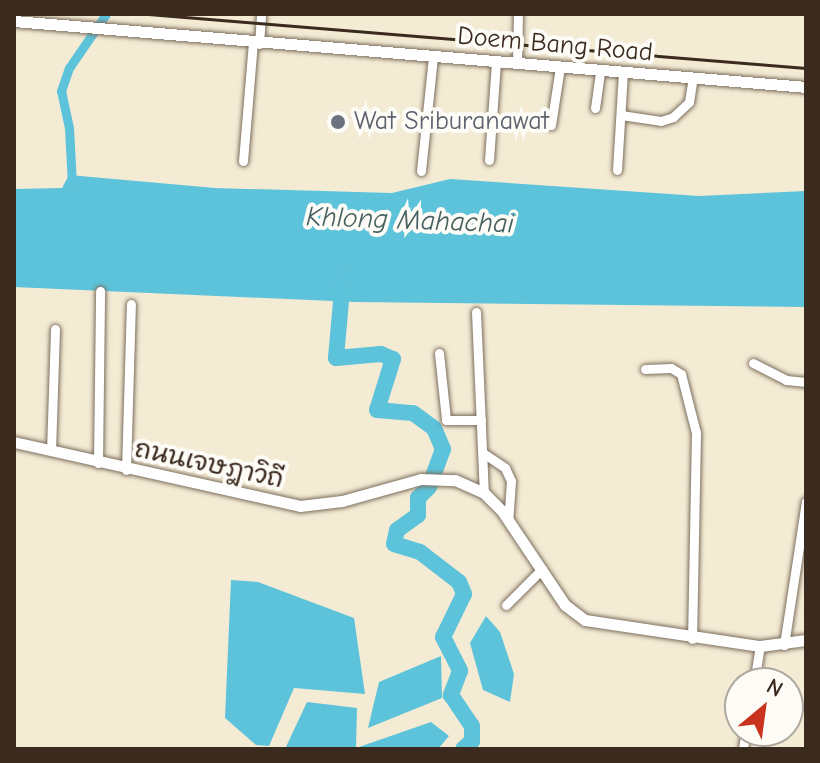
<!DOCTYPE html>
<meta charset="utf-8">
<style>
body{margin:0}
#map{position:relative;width:820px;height:763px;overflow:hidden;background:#f4ebd4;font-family:"Comic Neue","Playpen Sans Thai",sans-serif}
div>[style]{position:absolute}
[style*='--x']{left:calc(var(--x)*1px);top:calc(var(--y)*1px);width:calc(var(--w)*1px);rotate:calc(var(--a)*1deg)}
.water>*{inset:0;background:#5dc3da}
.canal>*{height:9px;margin:-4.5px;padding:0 4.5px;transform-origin:4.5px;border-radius:4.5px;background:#5dc3da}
.river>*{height:16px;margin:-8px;padding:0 8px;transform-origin:8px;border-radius:8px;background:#5dc3da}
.roads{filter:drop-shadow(0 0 2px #7c6e5e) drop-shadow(0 0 2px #7c6e5e)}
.minor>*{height:9px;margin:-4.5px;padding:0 4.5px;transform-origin:4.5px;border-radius:4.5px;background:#fff}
.tertiary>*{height:11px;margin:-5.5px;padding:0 5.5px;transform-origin:5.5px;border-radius:5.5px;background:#fff}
.rail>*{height:3px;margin:-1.5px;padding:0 1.5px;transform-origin:1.5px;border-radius:1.5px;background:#3b2a1e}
.dots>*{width:22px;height:22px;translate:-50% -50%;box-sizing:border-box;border:4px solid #fdfcf7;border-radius:50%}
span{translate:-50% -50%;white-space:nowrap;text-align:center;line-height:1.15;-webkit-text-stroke:8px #fdfcf7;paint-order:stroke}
.street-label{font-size:26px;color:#3b2a1e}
.worship-label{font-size:26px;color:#5b616d}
.left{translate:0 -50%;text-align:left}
.water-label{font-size:28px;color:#476060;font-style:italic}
.frame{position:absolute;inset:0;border:16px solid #3b2a1e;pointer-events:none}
.north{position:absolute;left:724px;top:667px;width:80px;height:80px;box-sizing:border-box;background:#fdfcf7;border:2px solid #afa8a0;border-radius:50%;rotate:29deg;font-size:22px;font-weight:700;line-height:32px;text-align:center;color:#3b2a1e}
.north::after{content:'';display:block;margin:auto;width:28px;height:36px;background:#c8321e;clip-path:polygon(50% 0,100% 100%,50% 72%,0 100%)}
</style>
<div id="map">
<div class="water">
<div style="clip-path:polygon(69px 175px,215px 188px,392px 193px,450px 179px,699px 196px,806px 191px,806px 307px,355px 302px,14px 287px,14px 189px,62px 188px)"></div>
<div style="clip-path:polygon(231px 580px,258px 582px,354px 618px,365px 694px,294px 688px,269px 746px,256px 745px,225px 718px)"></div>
<div style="clip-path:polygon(486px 616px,500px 632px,514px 674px,510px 702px,483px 690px,470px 643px)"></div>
<div style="clip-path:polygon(441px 656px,442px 698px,368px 728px,379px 682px)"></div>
<div style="clip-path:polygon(307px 702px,357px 708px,356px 748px,431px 722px,449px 736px,438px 749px,285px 749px)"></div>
</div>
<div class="canal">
<div style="--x:72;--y:185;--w:57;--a:-93"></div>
<div style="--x:69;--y:128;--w:38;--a:-102"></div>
<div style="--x:61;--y:91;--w:24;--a:-71"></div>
<div style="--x:69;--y:68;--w:65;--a:-55.6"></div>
</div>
<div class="river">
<div style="--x:343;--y:279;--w:79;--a:95.1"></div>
<div style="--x:336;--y:358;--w:45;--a:-5.1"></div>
<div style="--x:381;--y:354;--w:13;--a:23"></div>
<div style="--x:393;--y:359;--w:53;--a:107.4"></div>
<div style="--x:377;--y:410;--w:36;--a:5"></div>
<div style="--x:413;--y:413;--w:26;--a:36"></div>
<div style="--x:434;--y:428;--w:23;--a:67"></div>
<div style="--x:443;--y:449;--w:40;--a:110.2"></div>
<div style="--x:429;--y:487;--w:16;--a:135"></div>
<div style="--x:418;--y:498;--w:17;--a:90"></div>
<div style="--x:418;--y:515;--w:26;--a:144"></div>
<div style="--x:397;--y:530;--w:14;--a:102"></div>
<div style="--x:394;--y:544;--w:27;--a:17"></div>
<div style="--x:420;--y:552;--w:49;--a:37.6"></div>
<div style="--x:459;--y:582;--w:13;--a:67"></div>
<div style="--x:464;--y:594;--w:48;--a:116"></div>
<div style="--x:443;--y:637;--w:38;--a:63"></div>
<div style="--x:460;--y:671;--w:26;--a:111"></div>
<div style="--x:451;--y:695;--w:37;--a:56"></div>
<div style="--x:472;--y:726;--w:15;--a:90"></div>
<div style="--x:472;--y:741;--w:12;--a:138"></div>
</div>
<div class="roads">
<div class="minor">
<div style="--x:259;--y:44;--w:30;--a:-86"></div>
<div style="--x:517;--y:64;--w:50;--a:-88.9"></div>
<div style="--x:595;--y:108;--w:37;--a:-82"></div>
<div style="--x:621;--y:115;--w:40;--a:8.5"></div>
<div style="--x:661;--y:121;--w:13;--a:-18"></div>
<div style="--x:673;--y:117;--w:22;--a:-43"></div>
<div style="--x:689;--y:102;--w:24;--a:-81"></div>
<div style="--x:551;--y:125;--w:59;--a:-81.2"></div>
<div style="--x:489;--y:160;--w:98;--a:-85.9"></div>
<div style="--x:243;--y:161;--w:118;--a:-85.2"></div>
<div style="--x:617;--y:170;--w:98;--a:-86.5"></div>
<div style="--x:421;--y:171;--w:115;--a:-84"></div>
<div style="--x:476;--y:312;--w:181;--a:87.5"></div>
<div style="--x:439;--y:353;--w:67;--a:84"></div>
<div style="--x:446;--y:420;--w:35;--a:0"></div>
<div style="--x:753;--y:363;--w:37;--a:27"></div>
<div style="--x:786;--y:380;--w:20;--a:6"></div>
<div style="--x:645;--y:369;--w:26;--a:-2"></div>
<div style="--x:671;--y:368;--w:12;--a:31"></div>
<div style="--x:681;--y:374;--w:61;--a:75.7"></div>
<div style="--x:696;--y:433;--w:206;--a:91.1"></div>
<div style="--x:51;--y:451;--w:122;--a:-88.1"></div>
<div style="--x:483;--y:453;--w:27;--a:34"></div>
<div style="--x:505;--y:468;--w:14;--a:65"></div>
<div style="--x:511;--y:481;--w:39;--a:94"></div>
<div style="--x:98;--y:463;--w:172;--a:-89.3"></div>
<div style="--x:126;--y:470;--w:166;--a:-88.3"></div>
<div style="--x:506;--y:605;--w:51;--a:-45"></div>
<div style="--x:784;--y:645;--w:145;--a:-81.3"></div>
<div style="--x:754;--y:683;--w:37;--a:-81"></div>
<div style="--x:743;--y:749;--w:18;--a:-81"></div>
</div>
<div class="tertiary">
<div style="--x:14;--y:21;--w:795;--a:4.76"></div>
<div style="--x:14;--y:442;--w:293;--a:12.6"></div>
<div style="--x:300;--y:506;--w:42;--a:-6.8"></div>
<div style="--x:342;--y:501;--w:82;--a:-15.6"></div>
<div style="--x:421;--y:479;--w:34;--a:2"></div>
<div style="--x:455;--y:480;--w:32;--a:24"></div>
<div style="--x:484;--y:493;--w:25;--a:45"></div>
<div style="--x:502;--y:511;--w:113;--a:56.2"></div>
<div style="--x:565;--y:605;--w:25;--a:37"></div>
<div style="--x:585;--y:620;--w:177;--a:8.5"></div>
<div style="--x:760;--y:646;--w:46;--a:-7.4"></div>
</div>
</div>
<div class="rail">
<div style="--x:148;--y:14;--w:660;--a:4.69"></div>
</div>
<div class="dots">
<div style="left:338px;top:122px;background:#6b7280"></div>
</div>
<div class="street-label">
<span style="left:555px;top:45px;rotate:5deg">Doem Bang Road</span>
<span style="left:209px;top:465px;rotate:12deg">ถนนเจษฎาวิถี</span>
</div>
<div class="worship-label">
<span class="left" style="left:354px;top:122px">Wat Sriburanawat</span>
</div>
<div class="water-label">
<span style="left:410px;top:220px;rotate:2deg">Khlong Mahachai</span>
</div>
<div class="frame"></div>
<div class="north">N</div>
</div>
